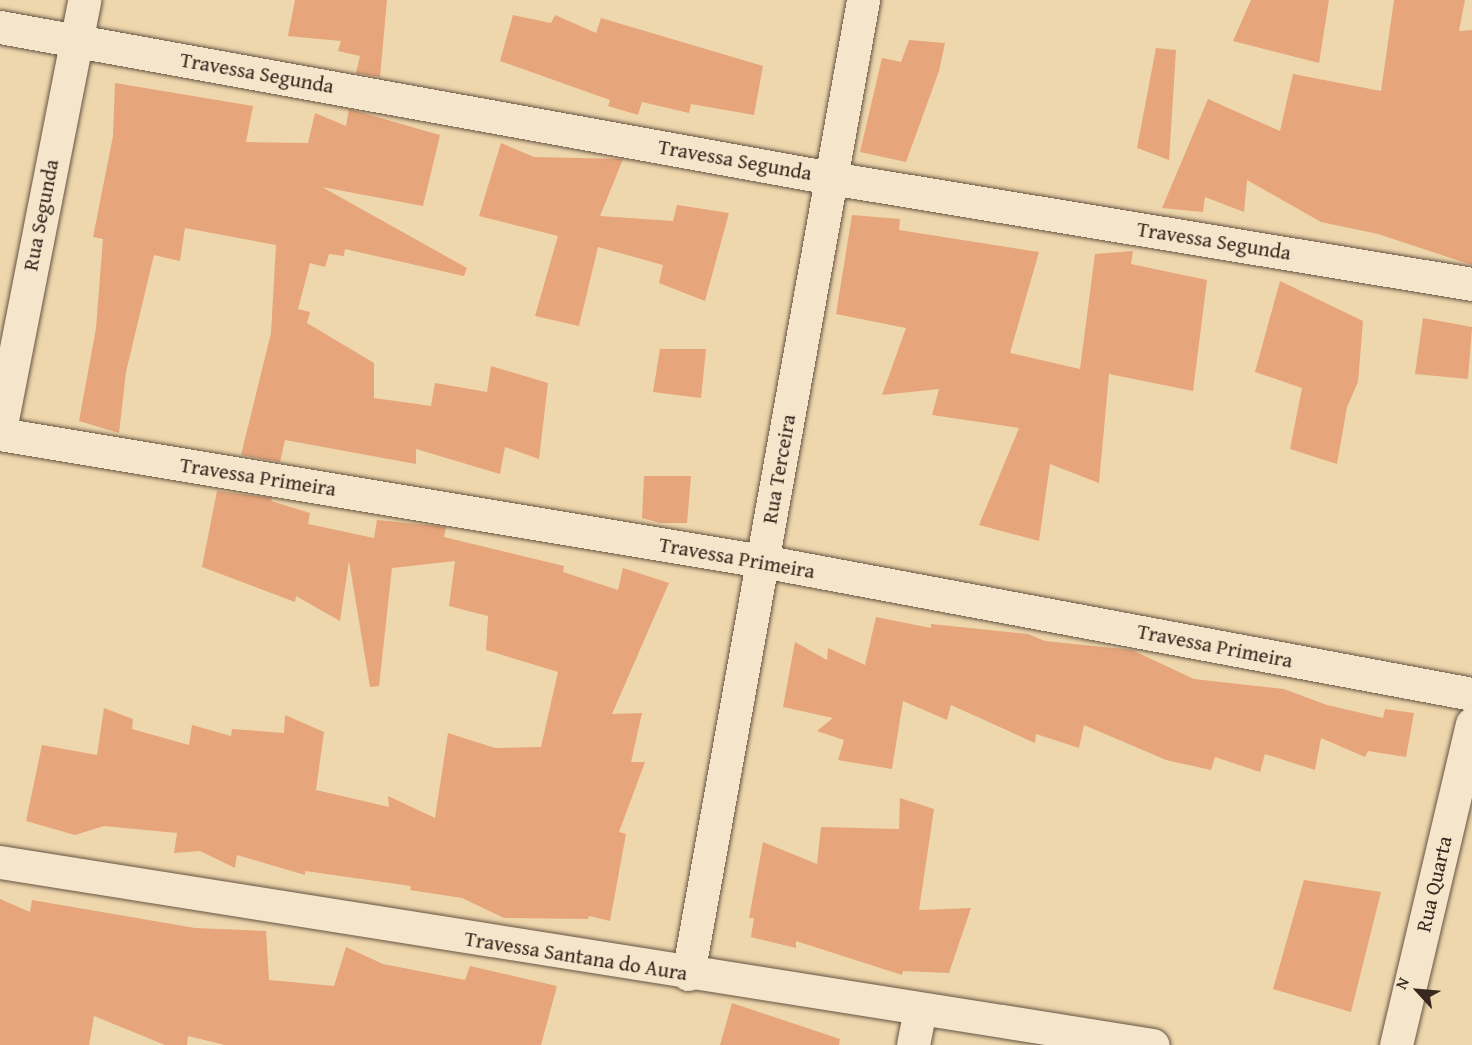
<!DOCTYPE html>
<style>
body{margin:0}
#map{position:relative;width:1472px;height:1045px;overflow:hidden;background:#efd7ad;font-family:"Gentium Book Plus",serif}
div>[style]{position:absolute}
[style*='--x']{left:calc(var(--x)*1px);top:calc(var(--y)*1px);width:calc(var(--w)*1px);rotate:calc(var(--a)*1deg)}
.building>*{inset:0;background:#e6a57b}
.roads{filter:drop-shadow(0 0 2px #655443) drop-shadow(0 0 2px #655443)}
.minor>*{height:33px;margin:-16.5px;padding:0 16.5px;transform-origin:16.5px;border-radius:16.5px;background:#f5e5ca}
.tertiary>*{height:33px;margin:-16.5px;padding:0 16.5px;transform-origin:16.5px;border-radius:16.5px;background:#f5e5ca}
span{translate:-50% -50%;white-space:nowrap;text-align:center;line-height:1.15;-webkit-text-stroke:5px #f5e5ca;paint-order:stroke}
.street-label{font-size:21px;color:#372920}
.north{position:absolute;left:1388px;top:961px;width:60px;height:60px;-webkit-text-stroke:4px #f5e5ca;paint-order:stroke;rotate:296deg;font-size:16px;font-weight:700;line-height:24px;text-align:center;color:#372920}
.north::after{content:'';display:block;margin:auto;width:21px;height:27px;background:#372920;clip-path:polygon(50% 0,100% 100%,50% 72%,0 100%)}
</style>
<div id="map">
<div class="building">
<div style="clip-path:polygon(295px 0,387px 0,380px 77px,356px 73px,360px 56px,338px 51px,341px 41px,288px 36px)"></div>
<div style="clip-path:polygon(1251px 0,1329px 0,1319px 63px,1233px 41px)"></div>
<div style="clip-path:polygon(1394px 0,1465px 0,1459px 31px,1472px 30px,1472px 265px,1378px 234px,1321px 222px,1247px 180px,1244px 212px,1205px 197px,1203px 212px,1162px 208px,1208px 99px,1280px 131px,1293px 74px,1381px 91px)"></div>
<div style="clip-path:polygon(513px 15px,551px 23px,555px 15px,596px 33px,601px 18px,763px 66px,754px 115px,691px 104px,689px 113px,642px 102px,638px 115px,608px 106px,610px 100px,500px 61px)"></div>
<div style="clip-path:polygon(909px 40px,945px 43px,939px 71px,906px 162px,860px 152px,882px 58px,901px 62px)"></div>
<div style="clip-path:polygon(1156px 48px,1176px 50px,1169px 160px,1137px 148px)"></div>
<div style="clip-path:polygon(115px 83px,253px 106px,246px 142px,308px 143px,315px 113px,346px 126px,349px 109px,440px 135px,423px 206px,322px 187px,467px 268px,464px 276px,345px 249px,344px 256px,329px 254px,325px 267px,310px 263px,298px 309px,310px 312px,307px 323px,374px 363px,374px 398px,431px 406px,435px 383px,487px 392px,491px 366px,548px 383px,539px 459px,505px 447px,500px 474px,416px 449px,416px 464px,285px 440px,280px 462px,241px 455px,271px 333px,276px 245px,185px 228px,180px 261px,154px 255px,126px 372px,119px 433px,79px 421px,96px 328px,103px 239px,93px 237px,113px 136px)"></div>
<div style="clip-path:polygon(501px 143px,534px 157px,623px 159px,600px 216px,673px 221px,677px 205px,729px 213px,705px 301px,659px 283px,663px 265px,598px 247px,579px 326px,535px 316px,558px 236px,479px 216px)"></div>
<div style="clip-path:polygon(852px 215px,900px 219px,899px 230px,1039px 252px,1010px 353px,1080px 369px,1095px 254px,1133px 251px,1131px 264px,1207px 280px,1193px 391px,1109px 374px,1099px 483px,1050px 464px,1039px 541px,979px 525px,1019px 428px,932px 415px,939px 389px,882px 395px,906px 328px,836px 314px)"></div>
<div style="clip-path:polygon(1280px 281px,1363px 321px,1358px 382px,1347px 407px,1337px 464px,1290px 449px,1302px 388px,1255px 372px)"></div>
<div style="clip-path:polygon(1423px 318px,1472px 327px,1468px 379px,1415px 374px)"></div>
<div style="clip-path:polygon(660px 349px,706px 349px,701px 398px,653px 392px)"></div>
<div style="clip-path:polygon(644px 476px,691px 476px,687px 523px,660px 523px,642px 518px)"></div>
<div style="clip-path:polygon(217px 491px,272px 498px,271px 501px,310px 513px,308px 524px,374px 538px,377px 520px,446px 527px,444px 537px,564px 566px,563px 572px,618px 590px,623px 568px,669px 583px,612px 714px,642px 713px,631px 762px,645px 762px,619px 832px,626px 834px,610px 921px,589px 916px,588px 919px,504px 918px,462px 898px,410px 890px,411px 886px,305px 871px,305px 875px,237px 855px,235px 868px,200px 851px,174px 853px,177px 833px,104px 826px,75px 835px,26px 821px,42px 745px,97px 755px,104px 708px,133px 719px,132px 729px,189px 745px,192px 725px,231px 736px,232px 729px,284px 733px,285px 715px,324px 732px,316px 790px,389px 807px,388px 796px,435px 818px,448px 733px,495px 748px,541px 747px,558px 672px,486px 650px,488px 616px,449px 606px,455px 561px,392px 568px,379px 686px,370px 687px,349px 561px,340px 621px,296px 596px,295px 602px,202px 567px)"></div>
<div style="clip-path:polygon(876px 617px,931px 628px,931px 624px,1028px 634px,1045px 641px,1132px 650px,1194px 679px,1284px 689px,1327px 705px,1383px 718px,1385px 709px,1414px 713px,1406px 757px,1368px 751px,1365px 757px,1321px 738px,1315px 770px,1265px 754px,1260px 772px,1215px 757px,1211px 770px,1166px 760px,1084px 725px,1079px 748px,1036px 734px,1035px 743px,951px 705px,947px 720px,903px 701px,892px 769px,838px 760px,844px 740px,817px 731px,833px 718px,783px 707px,795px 642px,827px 660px,828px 648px,865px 665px)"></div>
<div style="clip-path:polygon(900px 798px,934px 809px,919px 910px,971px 908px,949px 973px,903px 971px,902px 975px,796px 941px,796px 948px,751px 937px,754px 918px,749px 918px,763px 842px,817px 864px,821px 827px,899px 829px)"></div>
<div style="clip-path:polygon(1304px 880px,1381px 892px,1351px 1012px,1273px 989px)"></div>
<div style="clip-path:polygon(0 899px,30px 912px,32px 900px,195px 928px,266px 931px,269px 980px,334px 986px,346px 947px,383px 964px,465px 980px,470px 966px,557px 986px,541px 1045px,225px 1045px,188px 1036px,187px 1045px,165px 1045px,94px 1016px,89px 1045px,0 1045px)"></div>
<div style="clip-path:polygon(732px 1003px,840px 1039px,839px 1045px,720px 1045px)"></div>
</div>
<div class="roads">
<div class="minor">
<div style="--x:0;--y:27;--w:845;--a:10.3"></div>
<div style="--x:831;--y:178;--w:650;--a:9.39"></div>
<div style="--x:0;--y:430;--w:438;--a:-78.9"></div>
<div style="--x:0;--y:434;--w:773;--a:9.46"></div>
<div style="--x:762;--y:561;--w:722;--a:10.61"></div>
<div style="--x:688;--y:974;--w:990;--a:-79.81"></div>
<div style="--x:913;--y:1045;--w:36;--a:-79"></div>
<div style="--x:1396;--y:1045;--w:330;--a:-76.7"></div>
</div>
<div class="tertiary">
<div style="--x:0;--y:862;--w:1167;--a:9.02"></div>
</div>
</div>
<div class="street-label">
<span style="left:257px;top:73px;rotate:10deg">Travessa Segunda</span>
<span style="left:735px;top:160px;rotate:10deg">Travessa Segunda</span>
<span style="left:41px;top:215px;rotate:-79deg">Rua Segunda</span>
<span style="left:1214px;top:241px;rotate:9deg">Travessa Segunda</span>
<span style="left:779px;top:469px;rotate:-80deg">Rua Terceira</span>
<span style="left:258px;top:477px;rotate:9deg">Travessa Primeira</span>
<span style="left:737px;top:558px;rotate:10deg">Travessa Primeira</span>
<span style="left:1215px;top:646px;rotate:11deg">Travessa Primeira</span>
<span style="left:1434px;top:884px;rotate:-77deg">Rua Quarta</span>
<span style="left:576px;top:956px;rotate:9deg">Travessa Santana do Aura</span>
</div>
<div class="north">N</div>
</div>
